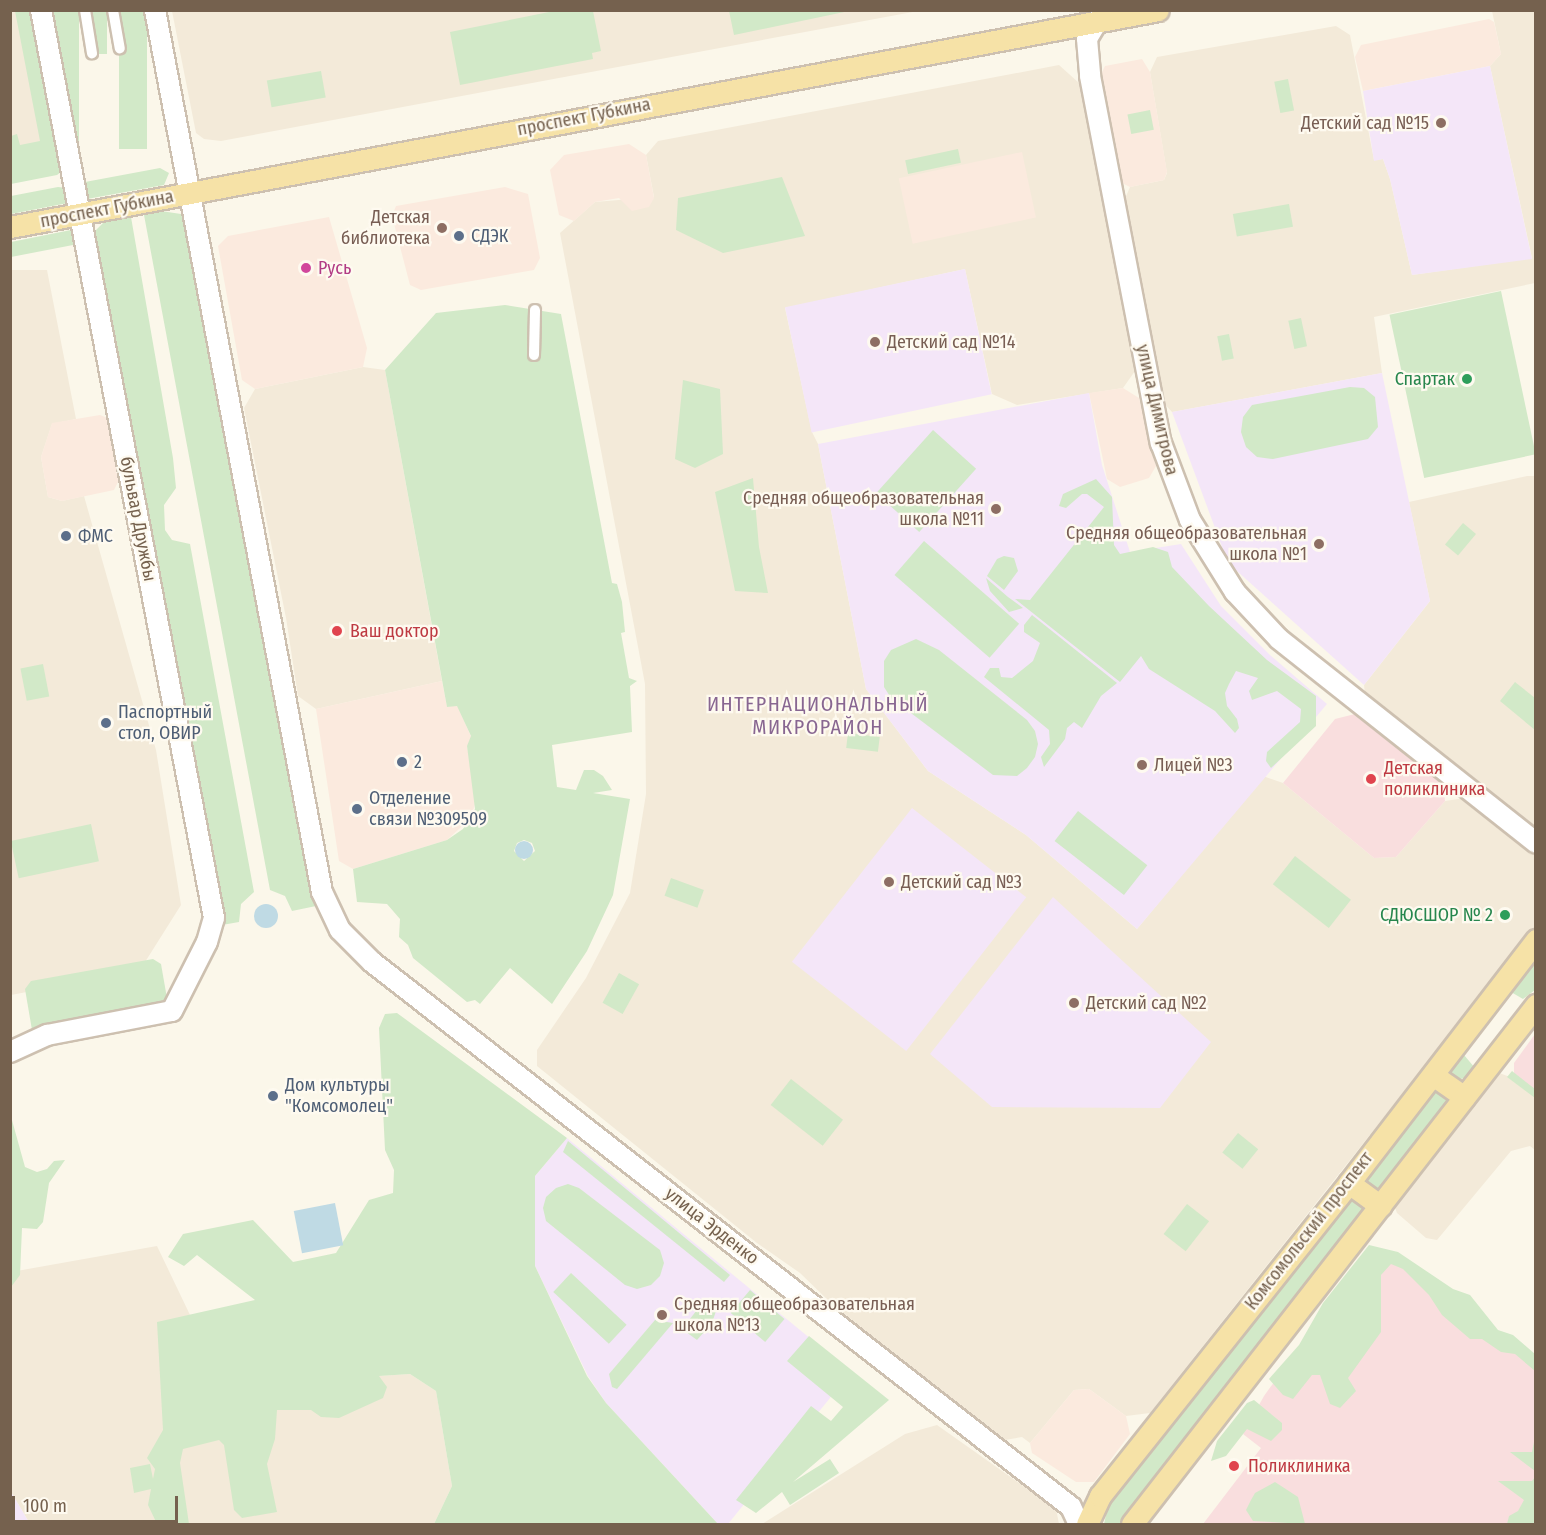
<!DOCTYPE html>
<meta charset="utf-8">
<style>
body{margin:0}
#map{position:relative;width:1546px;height:1535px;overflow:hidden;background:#fbf7ea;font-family:"Fira Sans Condensed",sans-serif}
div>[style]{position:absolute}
.residential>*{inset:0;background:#f3ead9}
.commercial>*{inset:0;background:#fbeade;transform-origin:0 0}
.education>*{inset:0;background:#f4e6f8;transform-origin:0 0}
.medical>*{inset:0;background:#f9dede}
.green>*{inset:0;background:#d2e9c8;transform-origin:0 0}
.water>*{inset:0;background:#bfdae4;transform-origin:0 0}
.round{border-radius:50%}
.roads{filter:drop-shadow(2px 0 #cdc0b0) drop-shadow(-2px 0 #cdc0b0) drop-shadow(0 2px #cdc0b0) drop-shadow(0 -2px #cdc0b0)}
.pedestrian>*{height:10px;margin:-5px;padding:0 5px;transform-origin:5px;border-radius:5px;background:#fff}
.secondary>*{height:20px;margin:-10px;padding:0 10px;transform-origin:10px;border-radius:10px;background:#fff}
.primary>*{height:21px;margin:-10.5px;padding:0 10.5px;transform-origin:10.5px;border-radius:10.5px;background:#f6e2a7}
.dots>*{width:16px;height:16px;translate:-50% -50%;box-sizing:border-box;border:3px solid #fefaf0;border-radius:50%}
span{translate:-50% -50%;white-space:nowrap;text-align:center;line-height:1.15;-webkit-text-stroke:4.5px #fefaf0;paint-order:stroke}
.street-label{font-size:18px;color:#75614e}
.education-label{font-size:18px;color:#785e54}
.right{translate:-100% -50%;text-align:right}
.left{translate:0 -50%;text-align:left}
.service-label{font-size:18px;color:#4e5e75}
.hotel-label{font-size:18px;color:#b23c85}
.leisure-label{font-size:18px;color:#27864d}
.health-label{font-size:18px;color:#be3a42}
.neighbourhood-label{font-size:20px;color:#886691;letter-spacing:1.5px}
.frame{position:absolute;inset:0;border:12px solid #75614e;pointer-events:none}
.scale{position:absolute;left:12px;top:1496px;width:166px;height:27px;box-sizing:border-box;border:3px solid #75614e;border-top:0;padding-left:8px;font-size:18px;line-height:21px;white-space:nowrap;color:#75614e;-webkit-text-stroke:4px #fefaf0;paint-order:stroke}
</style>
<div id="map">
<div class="residential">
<div style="clip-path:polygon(11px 11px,32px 11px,62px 155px,11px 181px)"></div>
<div style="clip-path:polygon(172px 11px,918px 11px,221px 141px,204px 139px,196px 133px)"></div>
<div style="clip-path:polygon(1492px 11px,1535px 11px,1535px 283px,1374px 317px,1382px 373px,1172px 412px,1161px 400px,1124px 201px,1130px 187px,1164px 180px,1167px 173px,1150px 72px,1157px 57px,1336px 26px,1350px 35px,1374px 160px,1383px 159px,1390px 179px,1412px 275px,1532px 258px,1490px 66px,1501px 54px)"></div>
<div style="clip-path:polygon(1059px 65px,1079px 83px,1109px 231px,1135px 371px,1123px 388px,1017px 405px,992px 394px,965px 269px,785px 308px,812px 432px,818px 444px,866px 689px,928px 771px,1026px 835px,1137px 929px,1263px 776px,1283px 783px,1374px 858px,1396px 857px,1445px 801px,1465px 798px,1535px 853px,1535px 926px,1150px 1413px,1126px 1416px,1089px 1389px,1074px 1390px,1030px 1443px,1022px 1437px,1005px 1440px,951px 1399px,832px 1304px,800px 1273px,757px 1243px,537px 1066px,537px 1050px,586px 978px,630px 893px,646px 794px,645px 684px,560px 233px,595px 202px,654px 197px,646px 155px,658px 141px)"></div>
<div style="clip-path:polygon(11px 270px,47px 270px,76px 419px,52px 424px,41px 457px,48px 497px,62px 501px,84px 496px,156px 750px,181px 905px,140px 970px,11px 995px)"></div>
<div style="clip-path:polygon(363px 367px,385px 370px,442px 681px,316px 709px,298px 696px,286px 618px,244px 408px,255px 389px)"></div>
<div style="clip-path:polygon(1527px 476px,1535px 476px,1535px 832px,1366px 704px,1364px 685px,1430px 601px,1409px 502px)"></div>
<div style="clip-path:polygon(1494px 1071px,1518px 1080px,1535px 1096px,1535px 1150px,1530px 1146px,1511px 1151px,1437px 1240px,1426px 1238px,1397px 1213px,1392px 1200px)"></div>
<div style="clip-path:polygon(157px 1246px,224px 1386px,410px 1374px,436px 1391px,452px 1486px,434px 1524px,30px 1524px,11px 1492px,11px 1272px)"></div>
<div style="clip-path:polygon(937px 1425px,1056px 1509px,1059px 1524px,762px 1524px,905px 1434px)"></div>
</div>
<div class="commercial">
<div style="clip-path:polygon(1489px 19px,1494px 22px,1501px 54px,1490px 66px,1363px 91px,1355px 57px,1361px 45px)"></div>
<div style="clip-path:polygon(1142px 59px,1150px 72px,1167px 172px,1164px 180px,1130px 187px,1120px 182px,1099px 78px,1105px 66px)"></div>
<div style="clip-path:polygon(629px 144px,646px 155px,654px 198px,649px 207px,632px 211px,619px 198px,595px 202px,574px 221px,559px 215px,550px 170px,564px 155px)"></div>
<div style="left:1022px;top:152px;width:67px;height:126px;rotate:78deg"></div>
<div style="clip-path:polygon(505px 187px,528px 194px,540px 258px,534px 270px,421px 290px,410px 285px,392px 216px,396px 206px)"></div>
<div style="clip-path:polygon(329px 217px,367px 348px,363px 367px,255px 389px,242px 380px,218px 246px,228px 236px)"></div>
<div style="clip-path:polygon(1123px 388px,1139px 398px,1156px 466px,1149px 478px,1120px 487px,1107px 479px,1089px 393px)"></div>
<div style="clip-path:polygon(100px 415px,110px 419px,121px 476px,114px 490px,62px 501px,48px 497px,41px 457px,52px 423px)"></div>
<div style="clip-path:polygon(442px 681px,447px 707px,457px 705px,473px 741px,467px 746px,476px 800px,471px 818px,447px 840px,353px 869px,339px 861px,316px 709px)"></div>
<div style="clip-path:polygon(1089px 1389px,1126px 1416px,1130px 1434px,1094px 1482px,1076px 1482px,1032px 1453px,1030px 1443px,1074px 1390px)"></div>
</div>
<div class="education">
<div style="clip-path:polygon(1490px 66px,1532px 259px,1412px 275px,1390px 179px,1383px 159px,1374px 161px,1363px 91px)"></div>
<div style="left:965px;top:269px;width:128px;height:184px;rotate:78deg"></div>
<div style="clip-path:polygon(1382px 373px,1430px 601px,1364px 685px,1228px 563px,1172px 412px)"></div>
<div style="clip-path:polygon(1089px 393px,1102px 465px,1130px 552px,1181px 544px,1221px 606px,1270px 655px,1327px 704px,1137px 929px,1026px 835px,928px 771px,866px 689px,818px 444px)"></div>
<div style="left:912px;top:808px;width:145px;height:195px;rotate:38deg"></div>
<div style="clip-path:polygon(1053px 897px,1211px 1042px,1160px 1108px,992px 1107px,930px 1054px)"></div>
<div style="clip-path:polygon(567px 1138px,851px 1372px,728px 1524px,718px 1524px,606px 1403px,588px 1376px,535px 1266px,535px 1176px)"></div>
<div style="clip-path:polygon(11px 1492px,30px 1524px,11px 1524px)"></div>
</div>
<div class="medical">
<div style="clip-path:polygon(1355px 714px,1443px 781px,1445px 801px,1396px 857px,1374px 858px,1283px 783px,1335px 719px)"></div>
<div style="clip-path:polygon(1535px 1034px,1535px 1093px,1514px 1077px,1514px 1063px)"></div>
<div style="clip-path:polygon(1387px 1251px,1535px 1365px,1535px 1524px,1203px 1524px,1261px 1448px,1243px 1434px,1264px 1396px,1315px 1325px)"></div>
</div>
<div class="green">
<div style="clip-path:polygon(559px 10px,593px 11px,601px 51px,592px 53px,593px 59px,460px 85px,450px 32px)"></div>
<div style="clip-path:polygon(15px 11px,35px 11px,65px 169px,57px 175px,11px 184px,11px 136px,17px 134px,20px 145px,40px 141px)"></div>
<div style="left:48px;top:11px;width:31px;height:152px"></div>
<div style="left:91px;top:11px;width:16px;height:43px"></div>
<div style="left:119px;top:11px;width:28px;height:138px"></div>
<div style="clip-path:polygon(849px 11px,734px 35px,729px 11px,849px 10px)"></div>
<div style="left:321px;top:71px;width:27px;height:55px;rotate:80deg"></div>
<div style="left:1288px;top:79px;width:32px;height:14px;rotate:79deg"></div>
<div style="left:1150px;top:110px;width:20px;height:23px;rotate:79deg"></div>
<div style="left:958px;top:149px;width:14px;height:54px;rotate:78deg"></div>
<div style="clip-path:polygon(160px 168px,169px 173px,164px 185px,87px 199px,83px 194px,85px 182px)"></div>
<div style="clip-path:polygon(782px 177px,805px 236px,723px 253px,676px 230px,678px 198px)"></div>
<div style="clip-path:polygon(58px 187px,67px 188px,68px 203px,11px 214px,11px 196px)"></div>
<div style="left:1289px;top:204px;width:23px;height:57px;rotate:80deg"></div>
<div style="clip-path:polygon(161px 211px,181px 214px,189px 235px,316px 906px,292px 911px,285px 896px,270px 890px,144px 215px)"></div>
<div style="clip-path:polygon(131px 217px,173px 458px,176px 488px,164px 505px,165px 530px,172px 540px,190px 544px,254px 892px,241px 904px,239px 922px,222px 925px,93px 233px,104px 222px)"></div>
<div style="clip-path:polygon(71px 230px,76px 239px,73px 245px,11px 257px,11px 242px)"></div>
<div style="left:1501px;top:291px;width:167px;height:114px;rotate:78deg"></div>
<div style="clip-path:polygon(evenodd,505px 305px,561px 314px,612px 583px,617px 584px,622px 602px,625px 632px,621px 633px,629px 678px,637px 681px,630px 686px,632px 732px,552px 745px,557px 787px,576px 790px,584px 770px,594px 770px,603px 776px,612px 790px,593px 793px,630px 799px,613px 895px,587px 951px,552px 1004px,510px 968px,480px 1004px,475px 1000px,467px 1002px,413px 958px,408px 945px,399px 937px,400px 919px,387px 904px,357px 902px,353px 869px,447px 840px,463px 829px,475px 809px,467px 746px,471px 736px,457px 706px,447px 707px,385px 370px,436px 313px,505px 305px,524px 840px,532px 843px,535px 851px,524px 861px,514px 851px,517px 843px,524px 840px)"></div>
<div style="left:1301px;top:318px;width:29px;height:13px;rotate:78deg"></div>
<div style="left:1229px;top:334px;width:25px;height:12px;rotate:79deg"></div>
<div style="clip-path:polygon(683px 380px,720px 389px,723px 454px,695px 468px,675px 459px)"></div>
<div style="clip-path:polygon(1350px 387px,1364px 388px,1375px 397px,1378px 427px,1368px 439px,1273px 459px,1257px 457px,1246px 447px,1241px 432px,1243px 417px,1252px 405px)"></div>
<div style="left:933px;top:430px;width:58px;height:85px;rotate:42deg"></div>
<div style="clip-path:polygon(753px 478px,759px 547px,768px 593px,735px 591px,715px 492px)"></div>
<div style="clip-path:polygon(1096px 479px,1112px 497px,1114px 545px,1120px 554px,1153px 547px,1168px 552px,1172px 567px,1209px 606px,1267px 660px,1316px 696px,1316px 726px,1271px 768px,1266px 761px,1267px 752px,1300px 722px,1301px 709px,1277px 691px,1252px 700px,1249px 691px,1258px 678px,1236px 671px,1229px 684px,1225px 693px,1227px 706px,1237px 719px,1239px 728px,1235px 733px,1215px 711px,1149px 669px,1141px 656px,1120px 682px,1015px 599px,1030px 600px,1104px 507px,1087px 494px,1082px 494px,1066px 508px,1059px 506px,1063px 494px)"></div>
<div style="left:1463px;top:523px;width:17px;height:28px;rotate:40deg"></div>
<div style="left:924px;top:541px;width:126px;height:45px;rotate:41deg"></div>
<div style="clip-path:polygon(1004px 556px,1014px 558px,1018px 571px,1004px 590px,987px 576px,997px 559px)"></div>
<div style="clip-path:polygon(986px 578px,1008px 597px,1023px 608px,1009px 612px,990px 591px)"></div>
<div style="clip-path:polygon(1032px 615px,1117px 683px,1101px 696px,1082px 728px,1074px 722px,1067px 728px,1065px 739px,1044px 767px,1041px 757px,1050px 744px,1049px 730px,984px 677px,990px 668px,999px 668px,1001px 677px,1012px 678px,1033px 661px,1040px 643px,1024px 632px,1024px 625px)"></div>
<div style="clip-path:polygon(916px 639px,939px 650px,1027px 720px,1035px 731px,1038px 744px,1035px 757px,1027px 768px,1017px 776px,993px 775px,891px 698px,884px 687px,884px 661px,891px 650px)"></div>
<div style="left:43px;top:664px;width:33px;height:23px;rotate:79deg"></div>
<div style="clip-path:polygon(1515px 682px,1535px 698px,1535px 730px,1500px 701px)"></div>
<div style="left:848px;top:733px;width:32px;height:15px;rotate:7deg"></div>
<div style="left:1078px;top:811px;width:88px;height:38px;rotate:38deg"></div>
<div style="left:91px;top:824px;width:38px;height:82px;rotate:78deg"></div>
<div style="left:1295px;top:856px;width:71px;height:36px;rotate:38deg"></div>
<div style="left:671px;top:878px;width:35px;height:19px;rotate:20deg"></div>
<div style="clip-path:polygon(1535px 952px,1535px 990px,1523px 999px,1511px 992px,1464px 1055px,1475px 1068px,1469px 1077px,1456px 1080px,1443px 1074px)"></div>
<div style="clip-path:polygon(153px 959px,161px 964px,168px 1004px,32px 1030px,25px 989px,31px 981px)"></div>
<div style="left:619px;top:973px;width:23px;height:34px;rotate:29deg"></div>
<div style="clip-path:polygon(397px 1013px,567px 1138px,535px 1176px,535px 1266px,587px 1376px,606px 1403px,718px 1524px,434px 1524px,452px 1486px,436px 1391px,410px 1374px,379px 1376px,387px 1387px,383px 1398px,339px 1418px,321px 1417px,311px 1410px,277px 1410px,275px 1439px,267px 1464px,277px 1512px,242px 1518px,234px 1510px,224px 1445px,219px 1440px,183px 1449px,180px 1463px,189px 1524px,157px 1524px,148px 1505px,151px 1489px,134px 1493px,130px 1468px,150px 1464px,153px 1479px,155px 1469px,147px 1458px,163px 1430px,157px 1322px,255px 1300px,197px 1255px,184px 1266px,168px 1257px,183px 1234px,253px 1220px,293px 1262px,336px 1253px,369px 1200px,393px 1193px,394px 1170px,385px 1150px,379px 1028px,385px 1014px)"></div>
<div style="clip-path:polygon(1512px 1071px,1535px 1089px,1535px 1098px,1507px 1077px)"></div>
<div style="left:791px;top:1079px;width:66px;height:33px;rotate:38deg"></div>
<div style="clip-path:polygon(1432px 1086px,1452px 1097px,1379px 1193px,1362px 1185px,1361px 1176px)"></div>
<div style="clip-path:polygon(10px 1113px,25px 1167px,37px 1172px,47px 1169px,54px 1161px,65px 1160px,49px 1183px,43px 1222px,37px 1229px,22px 1228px,20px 1275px,11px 1287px)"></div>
<div style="left:1238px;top:1133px;width:26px;height:25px;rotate:39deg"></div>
<div style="clip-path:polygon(568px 1141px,730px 1275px,724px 1282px,563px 1152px)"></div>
<div style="clip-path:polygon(568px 1184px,579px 1188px,660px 1250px,664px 1263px,660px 1276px,651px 1285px,637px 1289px,625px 1285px,546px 1221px,543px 1208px,546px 1197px,556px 1188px)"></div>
<div style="clip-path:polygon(1354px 1197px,1368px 1205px,1119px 1524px,1104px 1524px,1111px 1492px,1342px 1200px)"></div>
<div style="left:1187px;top:1204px;width:28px;height:38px;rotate:38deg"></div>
<div style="clip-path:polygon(1369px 1245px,1398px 1252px,1453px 1289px,1470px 1295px,1498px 1330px,1513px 1335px,1535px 1354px,1535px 1371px,1515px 1354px,1501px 1352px,1482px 1339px,1470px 1339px,1442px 1315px,1429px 1295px,1403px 1269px,1391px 1264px,1381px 1275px,1381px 1332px,1348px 1378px,1356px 1391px,1340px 1408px,1330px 1404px,1320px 1375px,1312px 1375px,1293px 1399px,1283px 1395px,1269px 1379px,1299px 1345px,1323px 1303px)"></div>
<div style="left:571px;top:1273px;width:76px;height:26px;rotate:43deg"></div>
<div style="left:750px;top:1290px;width:45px;height:30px;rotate:40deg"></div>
<div style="clip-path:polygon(704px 1301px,716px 1311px,712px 1323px,697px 1340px,682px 1329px)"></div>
<div style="clip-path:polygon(655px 1320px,673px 1323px,617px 1389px,612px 1387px,609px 1374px)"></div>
<div style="clip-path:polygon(809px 1336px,889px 1400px,793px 1482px,830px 1459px,839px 1473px,790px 1505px,782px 1492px,756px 1513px,736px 1500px,811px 1406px,831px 1421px,843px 1407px,787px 1361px)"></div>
<div style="clip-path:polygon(1254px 1400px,1282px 1423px,1282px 1430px,1271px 1441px,1247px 1429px,1226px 1456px,1211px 1461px,1217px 1441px,1247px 1403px)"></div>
<div style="clip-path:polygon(1535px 1437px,1535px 1471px,1510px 1452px,1532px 1452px)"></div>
<div style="clip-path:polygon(1535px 1477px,1535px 1524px,1507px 1524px,1509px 1516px,1518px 1511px,1524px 1500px,1498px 1481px,1532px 1481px)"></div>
<div style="clip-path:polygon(1275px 1482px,1298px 1497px,1305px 1524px,1253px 1521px,1246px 1510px,1251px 1500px,1255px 1493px)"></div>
</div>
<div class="water">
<div class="round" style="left:515px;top:841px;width:18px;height:18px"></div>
<div class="round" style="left:254px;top:904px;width:24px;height:24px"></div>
<div style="left:335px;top:1203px;width:43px;height:42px;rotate:79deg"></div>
</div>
<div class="roads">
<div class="pedestrian">
<div style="left:85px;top:10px;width:44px;rotate:80.8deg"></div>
<div style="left:113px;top:10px;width:39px;rotate:80deg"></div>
<div style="left:534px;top:355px;width:45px;rotate:-88.7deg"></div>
</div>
<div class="secondary">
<div style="left:155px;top:10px;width:898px;rotate:79.28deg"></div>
<div style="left:322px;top:892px;width:42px;rotate:64.7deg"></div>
<div style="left:340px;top:930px;width:45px;rotate:45deg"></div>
<div style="left:372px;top:962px;width:886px;rotate:37.94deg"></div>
<div style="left:1071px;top:1507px;width:19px;rotate:65deg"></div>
<div style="left:1103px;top:12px;width:31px;rotate:121deg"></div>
<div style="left:1087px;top:39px;width:37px;rotate:85deg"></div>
<div style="left:1090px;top:76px;width:374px;rotate:79.1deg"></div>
<div style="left:1161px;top:443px;width:82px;rotate:69.4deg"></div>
<div style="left:1190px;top:520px;width:85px;rotate:58deg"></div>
<div style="left:1235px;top:592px;width:64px;rotate:46.9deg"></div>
<div style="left:1279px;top:639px;width:328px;rotate:38.4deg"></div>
<div style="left:10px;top:1052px;width:41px;rotate:-24.7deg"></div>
<div style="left:47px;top:1035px;width:127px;rotate:-10.9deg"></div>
<div style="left:172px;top:1011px;width:77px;rotate:-63.1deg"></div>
<div style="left:207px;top:942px;width:25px;rotate:-74deg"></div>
<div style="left:214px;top:918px;width:924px;rotate:-100.79deg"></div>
</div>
<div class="primary">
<div style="left:10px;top:227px;width:1168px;rotate:-10.7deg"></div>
<div style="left:1433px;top:1075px;width:38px;rotate:35deg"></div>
<div style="left:1349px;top:1183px;width:39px;rotate:36deg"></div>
<div style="left:1087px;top:1524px;width:31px;rotate:-65deg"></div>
<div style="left:1100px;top:1496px;width:400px;rotate:-51.5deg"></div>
<div style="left:1349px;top:1183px;width:307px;rotate:-52.4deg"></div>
<div style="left:1132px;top:1524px;width:658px;rotate:-52.1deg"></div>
</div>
</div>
<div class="dots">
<div style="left:1441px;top:123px;background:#8d6e63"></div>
<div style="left:442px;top:228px;background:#8d6e63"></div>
<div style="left:459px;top:236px;background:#5c6f8a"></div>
<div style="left:306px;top:268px;background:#d1479c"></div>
<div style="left:875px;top:342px;background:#8d6e63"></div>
<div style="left:1467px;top:379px;background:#2e9e5b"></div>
<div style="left:996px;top:509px;background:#8d6e63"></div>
<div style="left:66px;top:536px;background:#5c6f8a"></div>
<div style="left:1319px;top:544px;background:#8d6e63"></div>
<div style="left:337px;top:631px;background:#e0444e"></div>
<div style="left:106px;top:723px;background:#5c6f8a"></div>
<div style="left:402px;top:762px;background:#5c6f8a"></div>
<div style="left:1142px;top:765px;background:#8d6e63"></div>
<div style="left:1371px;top:779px;background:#e0444e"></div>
<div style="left:357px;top:809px;background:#5c6f8a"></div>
<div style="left:889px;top:882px;background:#8d6e63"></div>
<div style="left:1505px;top:915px;background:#2e9e5b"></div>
<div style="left:1074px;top:1003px;background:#8d6e63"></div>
<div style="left:273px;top:1096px;background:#5c6f8a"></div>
<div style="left:662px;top:1315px;background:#8d6e63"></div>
<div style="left:1234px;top:1466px;background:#e0444e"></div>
</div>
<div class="street-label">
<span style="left:584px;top:117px;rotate:-11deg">проспект Губкина</span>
<span style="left:107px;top:209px;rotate:-11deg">проспект Губкина</span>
<span style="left:1157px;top:410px;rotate:77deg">улица Димитрова</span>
<span style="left:138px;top:519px;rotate:79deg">бульвар Дружбы</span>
<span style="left:712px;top:1226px;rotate:38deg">улица Эрденко</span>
<span style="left:1309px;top:1231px;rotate:-52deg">Комсомольский проспект</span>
</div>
<div class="education-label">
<span class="right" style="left:1429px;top:123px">Детский сад №15</span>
<span class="right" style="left:430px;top:228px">Детская<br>библиотека</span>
<span class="left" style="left:887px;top:342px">Детский сад №14</span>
<span class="right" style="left:984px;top:509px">Cредняя общеобразовательная<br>школа №11</span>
<span class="right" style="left:1307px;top:544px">Средняя общеобразовательная<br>школа №1</span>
<span class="left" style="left:1154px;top:765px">Лицей №3</span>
<span class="left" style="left:901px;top:882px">Детский сад №3</span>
<span class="left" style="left:1086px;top:1003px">Детский сад №2</span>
<span class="left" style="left:674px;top:1315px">Средняя общеобразовательная<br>школа №13</span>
</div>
<div class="service-label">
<span class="left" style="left:471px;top:236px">СДЭК</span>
<span class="left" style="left:78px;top:536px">ФМС</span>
<span class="left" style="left:118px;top:723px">Паспортный<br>стол, ОВИР</span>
<span class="left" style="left:414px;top:762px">2</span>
<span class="left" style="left:369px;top:809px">Отделение<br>связи №309509</span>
<span class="left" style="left:285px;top:1096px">Дом культуры<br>"Комсомолец"</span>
</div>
<div class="hotel-label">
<span class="left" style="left:318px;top:268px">Русь</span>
</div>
<div class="leisure-label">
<span class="right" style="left:1455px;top:379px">Спартак</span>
<span class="right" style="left:1493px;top:915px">СДЮСШОР № 2</span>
</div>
<div class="health-label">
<span class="left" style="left:350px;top:631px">Ваш доктор</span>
<span class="left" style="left:1384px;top:779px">Детская<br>поликлиника</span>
<span class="left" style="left:1248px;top:1466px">Поликлиника</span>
</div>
<div class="neighbourhood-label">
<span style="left:818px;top:716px">ИНТЕРНАЦИОНАЛЬНЫЙ<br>МИКРОРАЙОН</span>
</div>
<div class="frame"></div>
<div class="scale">100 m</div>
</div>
